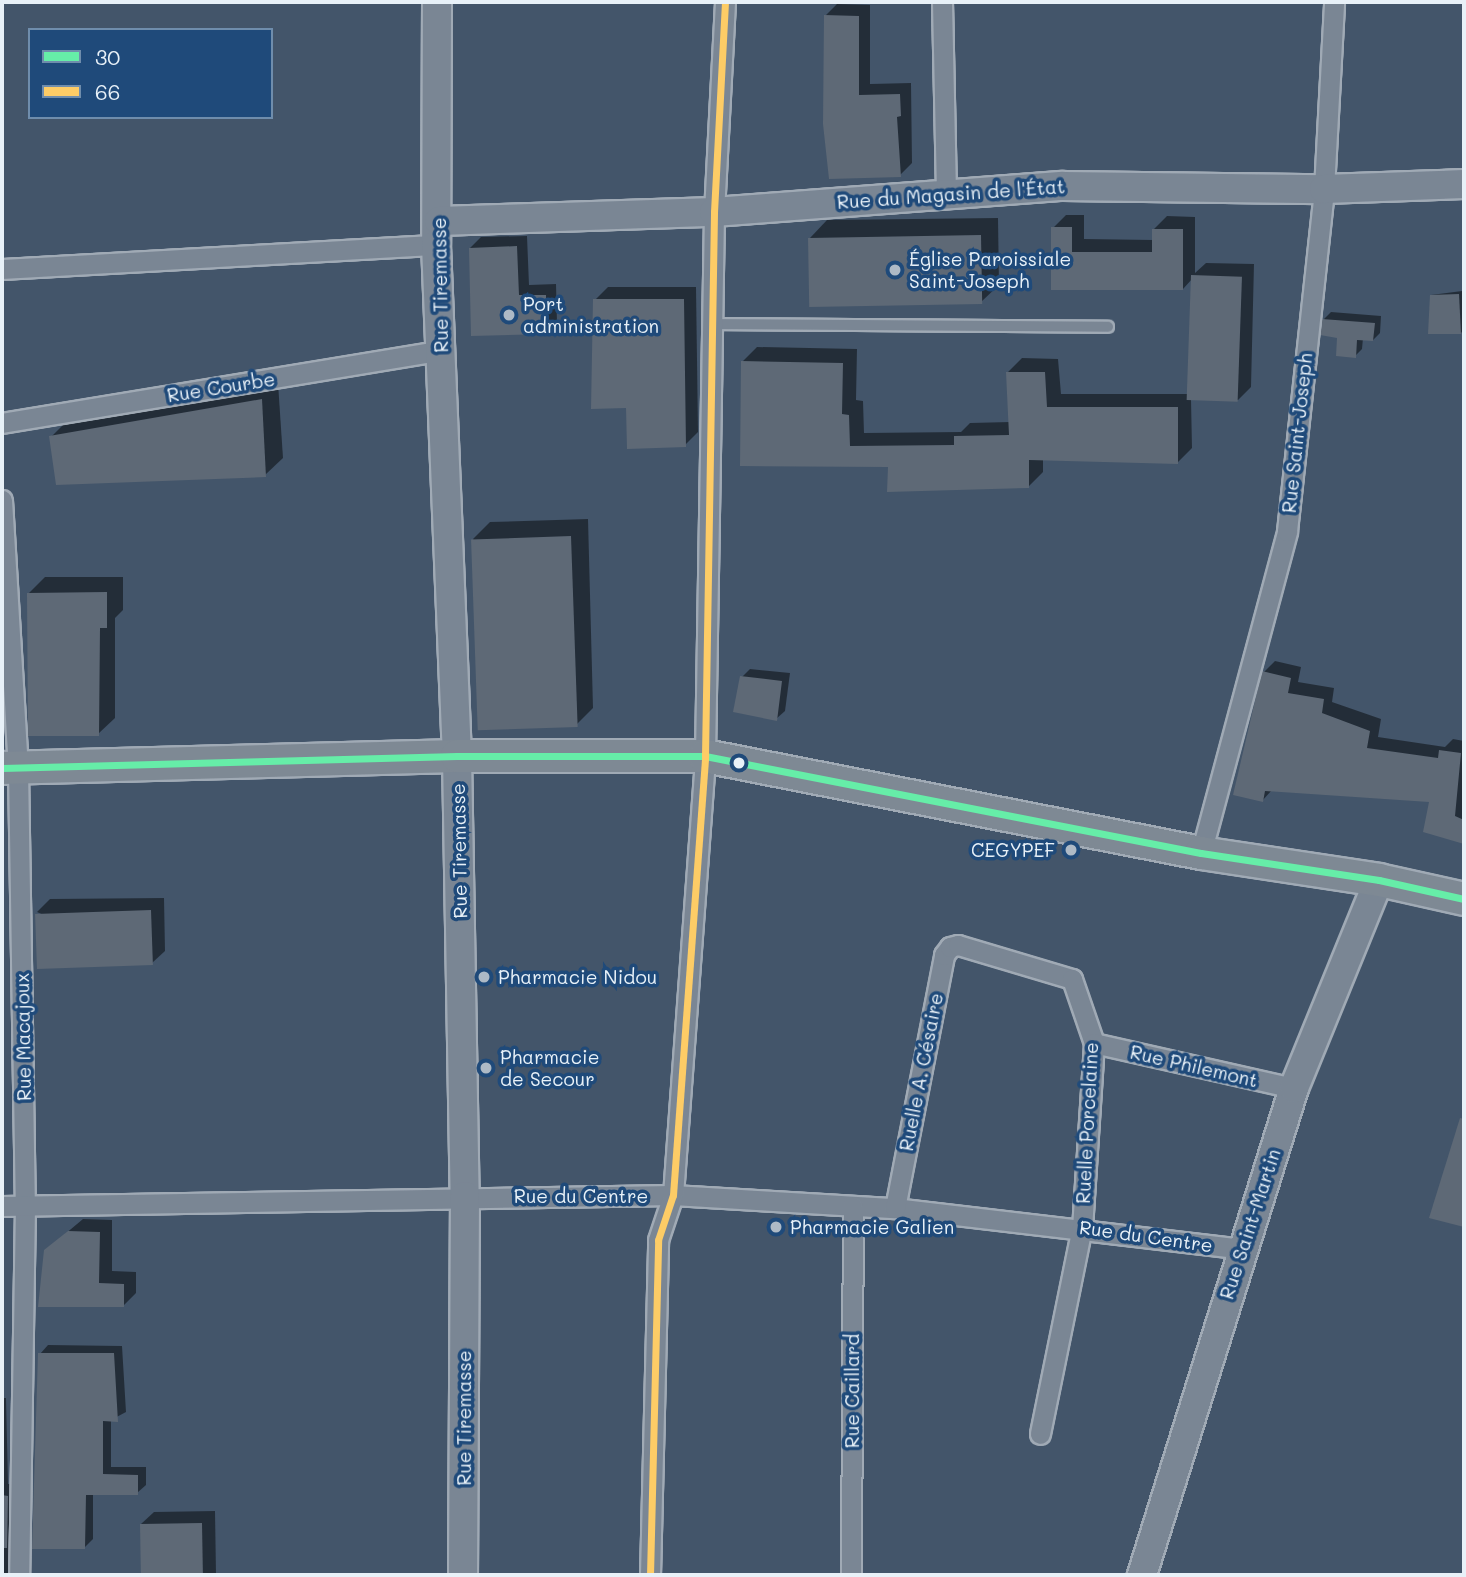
<!DOCTYPE html>
<meta charset="utf-8">
<style>
body{margin:0}
#map{position:relative;width:1466px;height:1577px;overflow:hidden;background:#43556a;font-family:Mali,sans-serif}
div>[style]{position:absolute}
.shadow>*{inset:0;background:#0007}
.building>*{inset:0;background:#5e6976;transform-origin:0 0}
.roads{filter:drop-shadow(2px 0 #a0aab5) drop-shadow(-2px 0 #a0aab5) drop-shadow(0 2px #a0aab5) drop-shadow(0 -2px #a0aab5)}
.lane>*{height:10px;margin:-5px;padding:0 5px;transform-origin:5px;border-radius:5px;background:#7a8694}
.street>*{height:19px;margin:-9.5px;padding:0 9.5px;transform-origin:9.5px;border-radius:9.5px;background:#7a8694}
.secondary>*{height:28px;margin:-14px;padding:0 14px;transform-origin:14px;border-radius:14px;background:#7a8694}
.primary>*{height:32px;margin:-16px;padding:0 16px;transform-origin:16px;border-radius:16px;background:#7e8994}
.bus-1>*{height:7px;margin:-3.5px;padding:0 3.5px;transform-origin:3.5px;border-radius:3.5px;background:#66eda8}
.bus-2>*{height:7px;margin:-3.5px;padding:0 3.5px;transform-origin:3.5px;border-radius:3.5px;background:#fdcc66}
.dots>*{width:19px;height:19px;translate:-50% -50%;box-sizing:border-box;border:4px solid #1f4a7a;border-radius:50%}
span{translate:-50% -50%;white-space:nowrap;text-align:center;line-height:1.15;-webkit-text-stroke:7px #1f4a7a;paint-order:stroke}
.street-label{font-size:19px;color:#e8f1f8}
.poi-label{font-size:19px;color:#e8f1f8}
.left{translate:0 -50%;text-align:left}
.right{translate:-100% -50%;text-align:right}
.frame{position:absolute;inset:0;border:4px solid #e8f1f8;pointer-events:none}
.legend{position:absolute;left:28px;top:28px;width:245px;height:91px;box-sizing:border-box;background:#1f4a7a;border:2px solid #6f8dac;margin:0;padding:9px 12px;list-style:none;font-size:21px;color:#e8f1f8}
.legend li{display:flex;align-items:center;gap:14px;height:35px}
.legend b{width:35px;border:2px solid #6f8dac}
</style>
<div id="map">
<div class="shadow">
<div style="clip-path:polygon(837px 4px,870px 5px,870px 84px,911px 83px,912px 163px,900px 175px,831px 177px,825px 16px)"></div>
<div style="clip-path:polygon(1066px 215px,1084px 215px,1084px 239px,1154px 240px,1154px 229px,1167px 216px,1195px 217px,1195px 273px,1206px 263px,1254px 264px,1251px 387px,1238px 400px,1191px 399px,1192px 448px,1178px 462px,1043px 458px,1043px 472px,1029px 486px,890px 466px,741px 464px,743px 361px,757px 347px,857px 349px,856px 400px,863px 401px,864px 433px,961px 432px,970px 423px,1010px 422px,1008px 372px,1022px 358px,1058px 359px,1061px 394px,1190px 394px,1193px 278px,1183px 289px,1053px 288px,1053px 228px)"></div>
<div style="clip-path:polygon(998px 218px,999px 285px,981px 302px,810px 238px,827px 220px)"></div>
<div style="clip-path:polygon(527px 236px,529px 285px,556px 284px,557px 322px,546px 333px,470px 248px,481px 237px)"></div>
<div style="clip-path:polygon(608px 287px,696px 287px,698px 432px,685px 445px,627px 406px,595px 300px)"></div>
<div style="clip-path:polygon(1462px 291px,1464px 329px,1461px 333px,1431px 295px)"></div>
<div style="clip-path:polygon(1331px 312px,1381px 316px,1380px 333px,1373px 340px,1363px 338px,1362px 349px,1355px 356px,1324px 319px)"></div>
<div style="clip-path:polygon(278px 383px,283px 458px,265px 475px,51px 437px,68px 420px)"></div>
<div style="clip-path:polygon(588px 519px,593px 708px,576px 725px,473px 539px,490px 522px)"></div>
<div style="clip-path:polygon(45px 577px,123px 577px,123px 610px,115px 618px,115px 718px,98px 734px,29px 593px)"></div>
<div style="clip-path:polygon(1275px 661px,1301px 667px,1298px 682px,1334px 688px,1332px 702px,1381px 719px,1378px 737px,1445px 747px,1453px 739px,1464px 741px,1464px 843px,1425px 831px,1431px 801px,1273px 789px,1262px 801px,1264px 672px)"></div>
<div style="clip-path:polygon(750px 669px,790px 673px,785px 711px,776px 719px,742px 677px)"></div>
<div style="clip-path:polygon(164px 898px,165px 951px,152px 963px,37px 912px,50px 899px)"></div>
<div style="clip-path:polygon(1464px 1117px,1464px 1225px,1432px 1216px)"></div>
<div style="clip-path:polygon(83px 1219px,112px 1220px,112px 1271px,136px 1272px,136px 1293px,123px 1306px,46px 1250px)"></div>
<div style="clip-path:polygon(48px 1345px,122px 1346px,126px 1412px,111px 1420px,111px 1467px,146px 1467px,146px 1485px,137px 1493px,93px 1493px,93px 1539px,85px 1547px,40px 1354px)"></div>
<div style="clip-path:polygon(2px 1398px,6px 1398px,8px 1484px,19px 1484px,16px 1575px,2px 1575px)"></div>
<div style="clip-path:polygon(215px 1511px,216px 1575px,142px 1575px,141px 1524px,154px 1512px)"></div>
</div>
<div class="building">
<div style="clip-path:polygon(824px 15px,859px 16px,859px 95px,900px 94px,901px 116px,897px 117px,901px 177px,829px 179px,823px 124px)"></div>
<div style="clip-path:polygon(1051px 227px,1072px 227px,1072px 252px,1152px 252px,1152px 229px,1183px 229px,1183px 290px,1051px 290px)"></div>
<div style="left:981px;top:235px;width:69px;height:173px;rotate:89deg"></div>
<div style="clip-path:polygon(517px 246px,519px 295px,546px 295px,547px 334px,471px 336px,469px 248px)"></div>
<div style="left:1191px;top:275px;width:51px;height:125px;rotate:2deg"></div>
<div style="clip-path:polygon(1459px 294px,1461px 334px,1428px 334px,1430px 295px)"></div>
<div style="clip-path:polygon(593px 299px,684px 299px,686px 447px,627px 449px,626px 408px,591px 409px)"></div>
<div style="clip-path:polygon(1322px 319px,1375px 323px,1373px 341px,1357px 340px,1356px 358px,1336px 356px,1337px 338px,1320px 335px)"></div>
<div style="clip-path:polygon(741px 361px,843px 363px,842px 414px,849px 415px,850px 446px,954px 445px,954px 436px,1009px 435px,1006px 372px,1045px 372px,1047px 407px,1178px 407px,1178px 464px,1029px 460px,1029px 488px,887px 492px,888px 467px,740px 466px)"></div>
<div style="clip-path:polygon(262px 399px,266px 477px,56px 485px,49px 436px)"></div>
<div style="left:571px;top:536px;width:191px;height:100px;rotate:88deg"></div>
<div style="clip-path:polygon(107px 592px,107px 628px,100px 628px,99px 736px,28px 736px,27px 593px)"></div>
<div style="clip-path:polygon(1262px 671px,1291px 678px,1288px 693px,1324px 699px,1322px 713px,1370px 731px,1367px 748px,1438px 758px,1439px 750px,1461px 753px,1455px 816px,1464px 820px,1464px 844px,1423px 832px,1429px 802px,1265px 791px,1263px 802px,1233px 795px)"></div>
<div style="clip-path:polygon(740px 676px,782px 681px,777px 721px,733px 712px)"></div>
<div style="left:151px;top:910px;width:55px;height:116px;rotate:88deg"></div>
<div style="clip-path:polygon(1460px 1118px,1464px 1119px,1464px 1227px,1429px 1218px)"></div>
<div style="clip-path:polygon(68px 1231px,100px 1232px,99px 1283px,124px 1284px,124px 1307px,38px 1307px,44px 1250px)"></div>
<div style="clip-path:polygon(38px 1353px,114px 1353px,118px 1422px,103px 1421px,103px 1474px,138px 1475px,138px 1495px,86px 1495px,85px 1549px,32px 1549px)"></div>
<div style="clip-path:polygon(2px 1495px,8px 1496px,7px 1548px,2px 1548px)"></div>
<div style="left:202px;top:1523px;width:52px;height:62px;rotate:89deg"></div>
</div>
<div class="roads">
<div class="lane">
<div style="left:712px;top:324px;width:396px;rotate:0.4deg"></div>
</div>
<div class="street">
<div style="left:942px;top:2px;width:192px;rotate:88.8deg"></div>
<div style="left:2px;top:269px;width:435px;rotate:-3.2deg"></div>
<div style="left:2px;top:423px;width:445px;rotate:-9.4deg"></div>
<div style="left:2px;top:500px;width:268px;rotate:86.6deg"></div>
<div style="left:18px;top:768px;width:437px;rotate:89.1deg"></div>
<div style="left:25px;top:1205px;width:370px;rotate:90.9deg"></div>
<div style="left:1201px;top:853px;width:333px;rotate:-75deg"></div>
<div style="left:1287px;top:531px;width:344px;rotate:-83.8deg"></div>
<div style="left:1324px;top:189px;width:187px;rotate:-86.9deg"></div>
<div style="left:1094px;top:1043px;width:205px;rotate:12.7deg"></div>
<div style="left:2px;top:1206px;width:671px;rotate:-0.94deg"></div>
<div style="left:673px;top:1195px;width:222px;rotate:3.4deg"></div>
<div style="left:895px;top:1208px;width:349px;rotate:6.7deg"></div>
<div style="left:895px;top:1208px;width:258px;rotate:-79deg"></div>
<div style="left:944px;top:955px;width:10px;rotate:-53deg"></div>
<div style="left:950px;top:947px;width:8px;rotate:-14deg"></div>
<div style="left:958px;top:945px;width:119px;rotate:16.6deg"></div>
<div style="left:1072px;top:979px;width:68px;rotate:71deg"></div>
<div style="left:1094px;top:1043px;width:184px;rotate:93.7deg"></div>
<div style="left:1082px;top:1227px;width:211px;rotate:101.5deg"></div>
<div style="left:650px;top:1575px;width:335px;rotate:-88.6deg"></div>
<div style="left:658px;top:1240px;width:47px;rotate:-71.6deg"></div>
<div style="left:673px;top:1195px;width:440px;rotate:-85.8deg"></div>
<div style="left:705px;top:756px;width:544px;rotate:-89.05deg"></div>
<div style="left:714px;top:212px;width:210px;rotate:-87deg"></div>
<div style="left:851px;top:1575px;width:369px;rotate:-89.7deg"></div>
</div>
<div class="secondary">
<div style="left:437px;top:2px;width:243px;rotate:90.2deg"></div>
<div style="left:436px;top:245px;width:511px;rotate:87.65deg"></div>
<div style="left:457px;top:756px;width:440px;rotate:89deg"></div>
<div style="left:465px;top:1196px;width:379px;rotate:90.3deg"></div>
<div style="left:439px;top:221px;width:275px;rotate:-1.9deg"></div>
<div style="left:714px;top:212px;width:350px;rotate:-4.3deg"></div>
<div style="left:1063px;top:186px;width:261px;rotate:0.7deg"></div>
<div style="left:1324px;top:189px;width:140px;rotate:-2deg"></div>
<div style="left:1142px;top:1575px;width:510px;rotate:-72.67deg"></div>
<div style="left:1294px;top:1088px;width:225px;rotate:-67.8deg"></div>
</div>
<div class="primary">
<div style="left:2px;top:768px;width:455px;rotate:-1.5deg"></div>
<div style="left:457px;top:756px;width:248px"></div>
<div style="left:705px;top:756px;width:505px;rotate:11.07deg"></div>
<div style="left:1201px;top:853px;width:180px;rotate:8.6deg"></div>
<div style="left:1379px;top:880px;width:87px;rotate:12.6deg"></div>
</div>
</div>
<div class="bus-1">
<div style="left:2px;top:768px;width:455px;rotate:-1.5deg"></div>
<div style="left:457px;top:756px;width:248px"></div>
<div style="left:705px;top:756px;width:505px;rotate:11.07deg"></div>
<div style="left:1201px;top:853px;width:180px;rotate:8.6deg"></div>
<div style="left:1379px;top:880px;width:87px;rotate:12.6deg"></div>
</div>
<div class="bus-2">
<div style="left:650px;top:1575px;width:335px;rotate:-88.6deg"></div>
<div style="left:658px;top:1240px;width:47px;rotate:-71.6deg"></div>
<div style="left:673px;top:1195px;width:440px;rotate:-85.8deg"></div>
<div style="left:705px;top:756px;width:544px;rotate:-89.05deg"></div>
<div style="left:714px;top:212px;width:210px;rotate:-87deg"></div>
</div>
<div class="dots">
<div style="left:895px;top:270px;background:#aebac6"></div>
<div style="left:509px;top:315px;background:#aebac6"></div>
<div style="left:739px;top:763px;background:#e8f1f8"></div>
<div style="left:1071px;top:850px;background:#aebac6"></div>
<div style="left:484px;top:977px;background:#aebac6"></div>
<div style="left:486px;top:1068px;background:#aebac6"></div>
<div style="left:776px;top:1227px;background:#aebac6"></div>
</div>
<div class="street-label">
<span style="left:951px;top:194px;rotate:-4deg">Rue du Magasin de l'État</span>
<span style="left:440px;top:285px;rotate:-91deg">Rue Tiremasse</span>
<span style="left:221px;top:387px;rotate:-9deg">Rue Courbe</span>
<span style="left:1297px;top:433px;rotate:-84deg">Rue Saint-Joseph</span>
<span style="left:459px;top:851px;rotate:-91deg">Rue Tiremasse</span>
<span style="left:23px;top:1037px;rotate:-91deg">Rue Macajoux</span>
<span style="left:1194px;top:1066px;rotate:13deg">Rue Philemont</span>
<span style="left:921px;top:1072px;rotate:-79deg">Ruelle A. Césaire</span>
<span style="left:1087px;top:1123px;rotate:-87deg">Ruelle Porcelaine</span>
<span style="left:581px;top:1196px">Rue du Centre</span>
<span style="left:1250px;top:1224px;rotate:-72deg">Rue Saint-Martin</span>
<span style="left:1146px;top:1236px;rotate:8deg">Rue du Centre</span>
<span style="left:852px;top:1391px;rotate:-90deg">Rue Caillard</span>
<span style="left:464px;top:1418px;rotate:-90deg">Rue Tiremasse</span>
</div>
<div class="poi-label">
<span class="left" style="left:909px;top:270px">Église Paroissiale<br>Saint-Joseph</span>
<span class="left" style="left:523px;top:315px">Port<br>administration</span>
<span class="right" style="left:1055px;top:850px">CEGYPEF</span>
<span class="left" style="left:498px;top:977px">Pharmacie Nidou</span>
<span class="left" style="left:500px;top:1068px">Pharmacie<br>de Secour</span>
<span class="left" style="left:790px;top:1227px">Pharmacie Galien</span>
</div>
<div class="frame"></div>
<ul class="legend">
<li><b style="height:9px;background:#66eda8"></b>30</li>
<li><b style="height:9px;background:#fdcc66"></b>66</li>
</ul>
</div>
